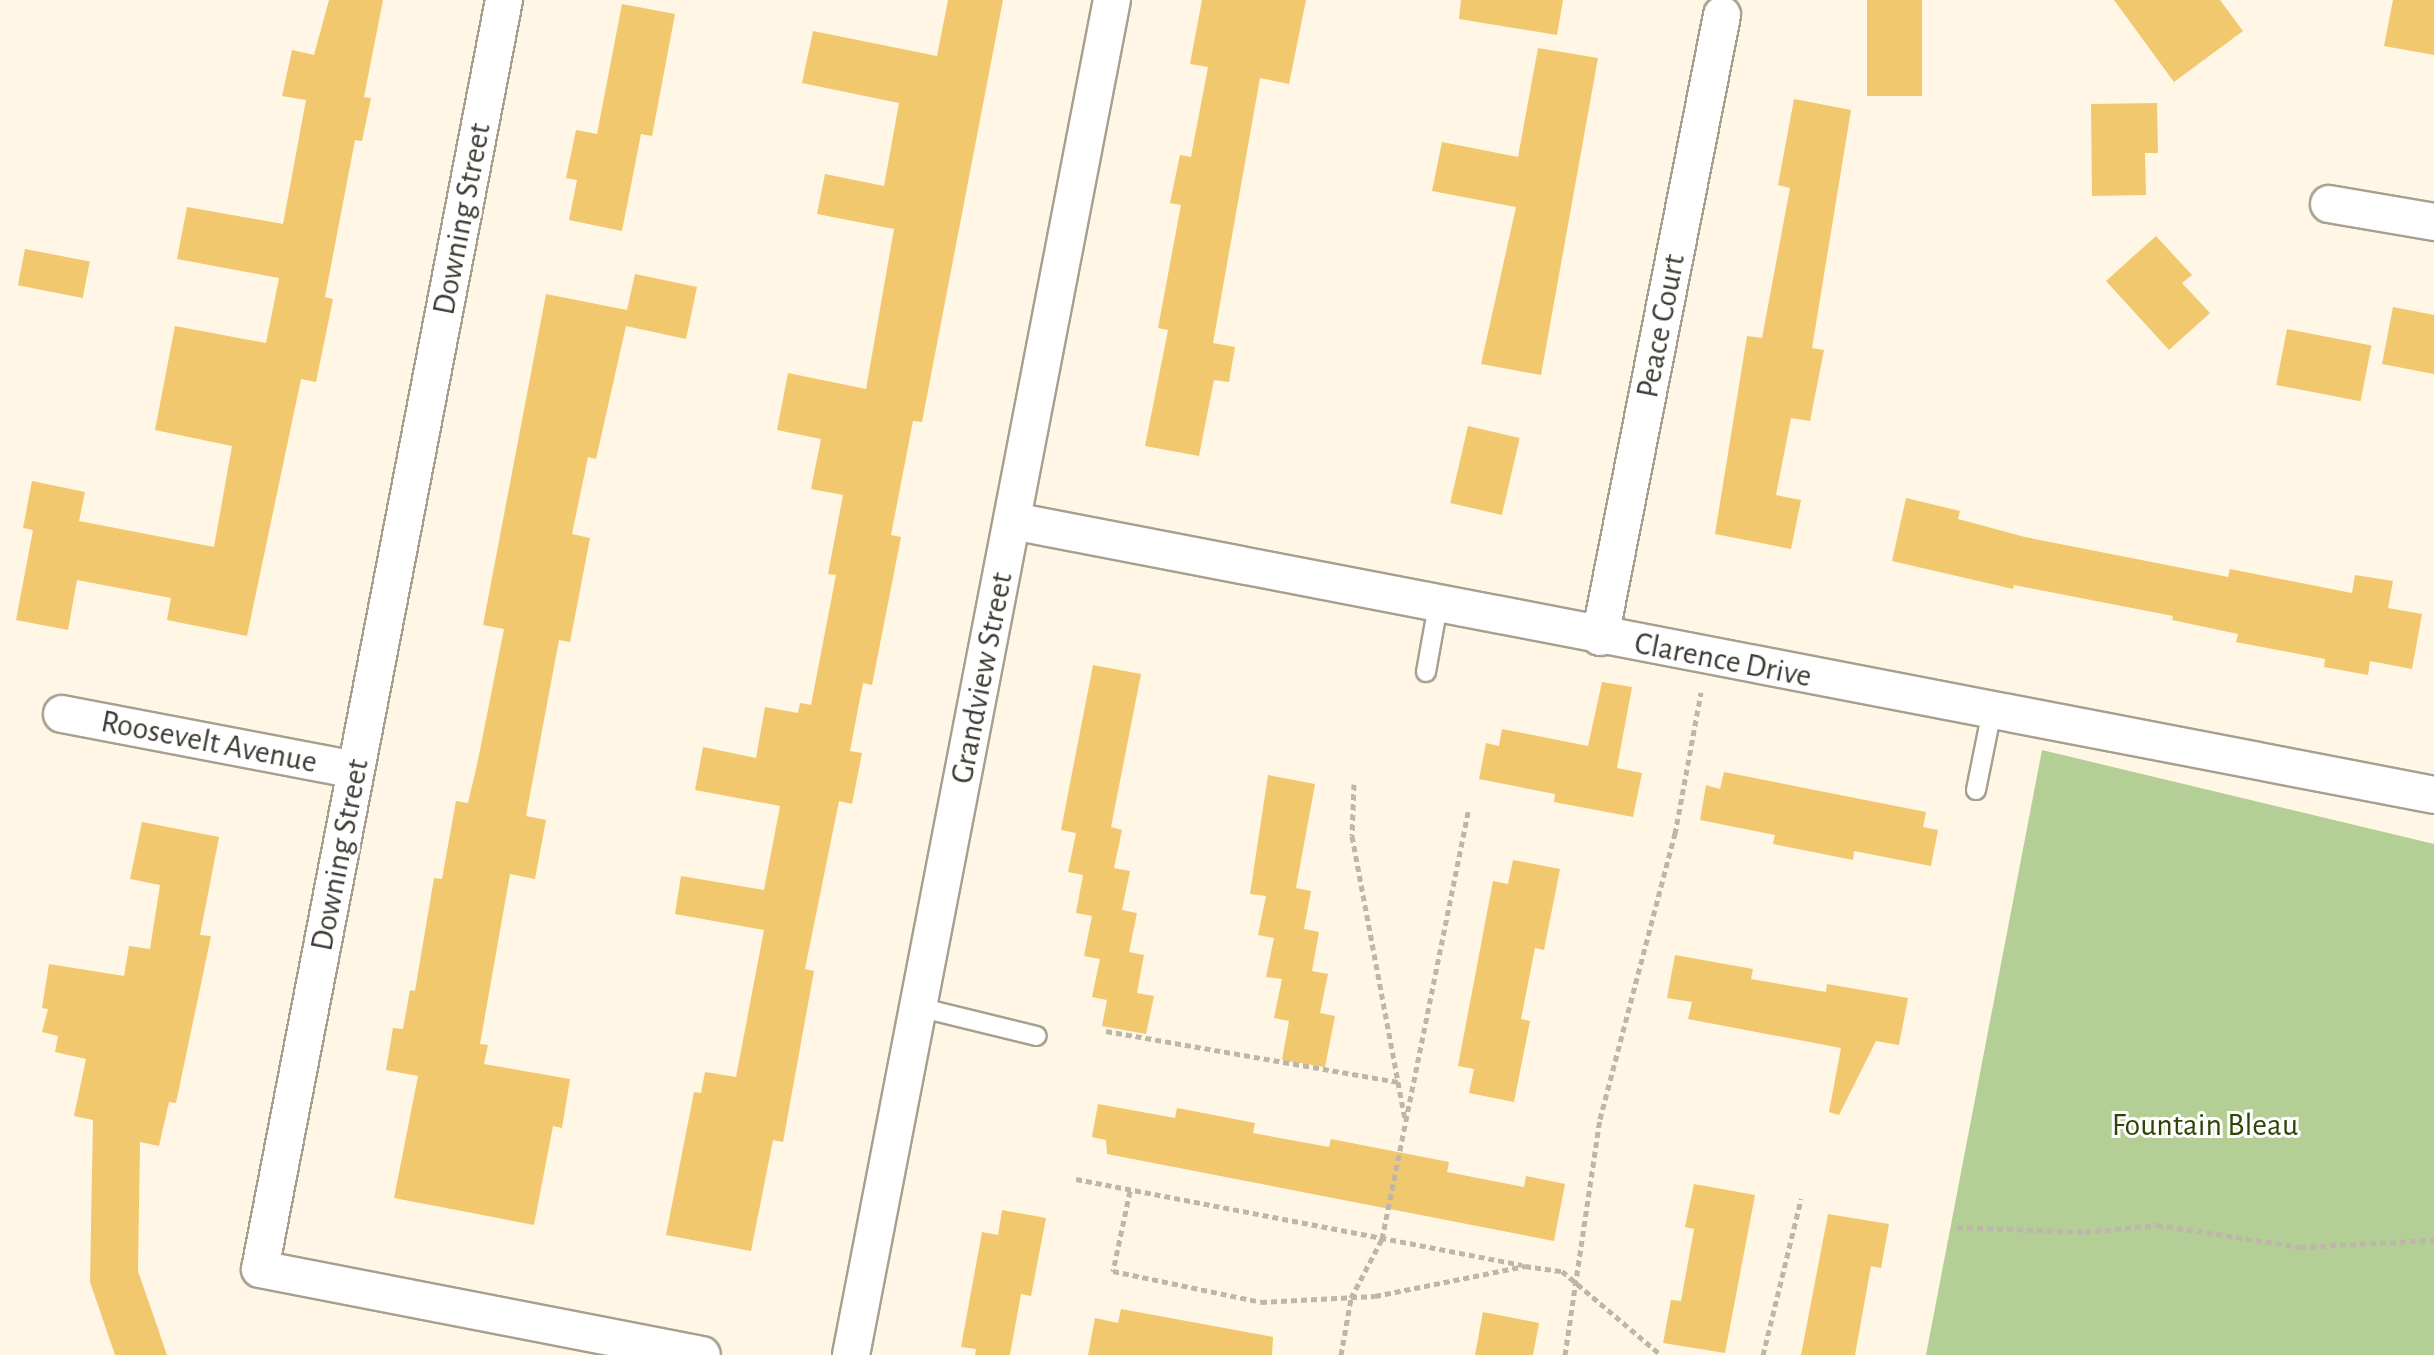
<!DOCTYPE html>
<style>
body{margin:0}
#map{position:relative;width:2434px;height:1355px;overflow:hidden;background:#fff6e5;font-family:"Alegreya Sans",sans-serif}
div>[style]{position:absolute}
.green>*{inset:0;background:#b4cf96}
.building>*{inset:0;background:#f1c86e;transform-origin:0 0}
.path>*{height:5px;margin-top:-2.5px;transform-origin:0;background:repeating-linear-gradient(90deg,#bdb6a9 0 6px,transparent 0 10px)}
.roads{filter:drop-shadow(2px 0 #a79f8f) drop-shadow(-2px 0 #a79f8f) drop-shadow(0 2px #a79f8f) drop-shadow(0 -2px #a79f8f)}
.lane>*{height:18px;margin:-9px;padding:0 9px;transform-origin:9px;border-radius:9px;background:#fff}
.street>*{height:36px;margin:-18px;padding:0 18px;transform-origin:18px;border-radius:18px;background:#fff}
span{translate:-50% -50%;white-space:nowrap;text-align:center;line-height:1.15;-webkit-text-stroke:6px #fff;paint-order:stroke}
.street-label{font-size:32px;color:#3d3933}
.park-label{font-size:32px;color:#2e4506}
</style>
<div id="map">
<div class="green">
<div style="clip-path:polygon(2042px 750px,2434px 844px,2434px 1355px,1926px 1355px)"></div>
</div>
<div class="building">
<div style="clip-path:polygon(329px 0,383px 0,364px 97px,371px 98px,362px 141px,355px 140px,325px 297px,333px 299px,316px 382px,301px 379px,247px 636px,167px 620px,171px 598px,77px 580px,68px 630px,16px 620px,33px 530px,23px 528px,32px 481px,85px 492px,79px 521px,214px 547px,232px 446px,155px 430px,175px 326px,266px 343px,279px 278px,177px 259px,187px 207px,283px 224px,306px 100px,282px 96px,292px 50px,314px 55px)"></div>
<div style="clip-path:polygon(948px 0,1003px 0,922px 422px,913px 421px,891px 535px,901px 537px,872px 685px,863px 683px,850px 751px,862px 753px,852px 804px,839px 801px,805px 969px,814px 971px,783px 1142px,773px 1140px,751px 1251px,666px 1235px,694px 1092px,701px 1093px,705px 1072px,736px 1077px,764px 930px,675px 914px,681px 876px,764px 890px,780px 806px,695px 790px,703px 747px,756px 758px,765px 707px,798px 713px,800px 703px,811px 705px,836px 575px,828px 574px,843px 495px,811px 489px,821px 439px,777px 430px,788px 373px,866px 389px,894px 229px,817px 214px,825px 174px,884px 186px,899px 103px,802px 83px,813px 31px,937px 56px)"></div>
<div style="clip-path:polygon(1202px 0,1306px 0,1289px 84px,1260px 78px,1213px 343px,1235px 347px,1229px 382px,1214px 380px,1199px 456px,1145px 446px,1168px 330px,1158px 328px,1181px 205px,1170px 203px,1180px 155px,1191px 157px,1208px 67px,1190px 64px)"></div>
<div style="clip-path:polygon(1461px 0,1563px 0,1557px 35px,1459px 19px)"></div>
<div style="left:1867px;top:0;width:55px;height:96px"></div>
<div style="clip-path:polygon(2114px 0,2220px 0,2243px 31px,2174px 82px)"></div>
<div style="clip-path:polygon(2393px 0,2434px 0,2434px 55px,2384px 46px)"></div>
<div style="clip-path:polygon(622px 4px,675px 14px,652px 136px,641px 134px,622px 231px,569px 220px,577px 180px,566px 178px,576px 130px,597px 134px)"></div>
<div style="clip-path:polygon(1538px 48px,1598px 58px,1541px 375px,1481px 364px,1516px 207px,1432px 191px,1442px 142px,1518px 157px)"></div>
<div style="clip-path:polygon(1794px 99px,1851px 110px,1812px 348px,1824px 350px,1810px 421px,1791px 418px,1776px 495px,1801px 500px,1791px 549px,1715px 534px,1747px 336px,1762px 338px,1790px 188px,1778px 185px)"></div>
<div style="clip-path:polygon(2157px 103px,2158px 153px,2145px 153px,2146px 195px,2092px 196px,2091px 104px)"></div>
<div style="clip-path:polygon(2156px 236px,2192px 275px,2182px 283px,2210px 313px,2169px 350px,2106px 281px)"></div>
<div style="left:25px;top:249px;width:66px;height:37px;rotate:11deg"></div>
<div style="clip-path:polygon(635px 274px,697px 287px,686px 339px,626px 326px,596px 459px,588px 457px,572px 534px,590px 538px,570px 642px,559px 640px,526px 816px,546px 820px,535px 879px,510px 874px,480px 1044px,488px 1045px,484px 1064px,570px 1079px,562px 1128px,553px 1126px,534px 1225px,394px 1198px,418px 1076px,386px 1070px,393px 1028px,403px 1029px,410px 990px,415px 991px,434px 878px,442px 879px,456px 801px,468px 803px,477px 765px,504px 629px,483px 625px,546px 294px,627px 310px)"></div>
<div style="clip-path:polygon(2393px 307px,2434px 315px,2434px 374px,2382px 364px)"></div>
<div style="left:2287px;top:329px;width:86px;height:57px;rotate:11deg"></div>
<div style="left:1468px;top:426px;width:53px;height:79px;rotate:13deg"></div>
<div style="clip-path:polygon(1906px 498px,1960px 511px,1958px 519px,2025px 537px,2228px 577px,2230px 569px,2352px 593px,2355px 575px,2393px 581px,2388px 608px,2422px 614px,2412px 669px,2370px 661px,2368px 675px,2324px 667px,2325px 659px,2236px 642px,2238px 634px,2172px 620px,2173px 616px,2014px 585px,2013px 589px,1892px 561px)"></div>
<div style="clip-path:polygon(1093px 665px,1141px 674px,1111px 827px,1122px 830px,1114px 868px,1130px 871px,1122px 910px,1137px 913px,1129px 952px,1144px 955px,1137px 993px,1154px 996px,1146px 1034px,1102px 1026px,1107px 1000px,1092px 997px,1100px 959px,1084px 956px,1092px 916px,1076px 913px,1083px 875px,1068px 872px,1076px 833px,1061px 830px)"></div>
<div style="clip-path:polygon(1602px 682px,1632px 687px,1617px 768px,1642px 773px,1633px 817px,1554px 802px,1555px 794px,1479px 779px,1486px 743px,1499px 746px,1502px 729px,1588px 746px)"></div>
<div style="clip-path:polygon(1724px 772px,1926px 812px,1923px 827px,1938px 830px,1931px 866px,1854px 851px,1853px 860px,1773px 844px,1775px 835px,1700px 820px,1706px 785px,1720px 789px)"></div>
<div style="clip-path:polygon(1268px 775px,1315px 784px,1296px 888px,1311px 891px,1304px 929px,1319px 932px,1312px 971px,1328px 974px,1320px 1013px,1335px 1016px,1325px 1067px,1282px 1060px,1289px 1021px,1274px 1018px,1282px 979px,1266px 977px,1274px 938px,1258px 935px,1266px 896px,1250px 894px)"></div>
<div style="clip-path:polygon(142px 822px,219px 837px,200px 935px,211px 936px,176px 1103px,169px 1102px,159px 1146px,140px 1142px,138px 1271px,167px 1355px,115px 1355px,90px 1282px,93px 1120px,74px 1116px,86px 1059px,55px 1052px,58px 1036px,42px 1032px,48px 1009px,42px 1008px,49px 964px,124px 976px,129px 946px,150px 949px,160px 885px,130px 879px)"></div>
<div style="clip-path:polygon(1513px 860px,1560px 869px,1544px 950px,1535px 948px,1521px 1019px,1530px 1021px,1514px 1102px,1469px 1093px,1474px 1069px,1458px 1066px,1493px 881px,1508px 884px)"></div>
<div style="clip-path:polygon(1675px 955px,1753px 969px,1751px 979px,1826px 992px,1827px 984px,1908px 998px,1899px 1045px,1876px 1041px,1839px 1115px,1829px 1112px,1841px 1048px,1688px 1019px,1692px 1002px,1667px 998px)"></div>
<div style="clip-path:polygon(1098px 1104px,1175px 1118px,1177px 1108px,1255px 1123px,1253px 1133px,1329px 1147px,1331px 1139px,1449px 1162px,1447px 1172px,1524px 1187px,1526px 1176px,1565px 1184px,1554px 1241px,1107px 1154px,1106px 1140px,1092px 1137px)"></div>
<div style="clip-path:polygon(1694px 1184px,1755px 1195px,1725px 1353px,1663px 1343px,1671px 1300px,1681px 1301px,1694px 1229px,1685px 1227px)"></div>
<div style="clip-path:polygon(1002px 1210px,1046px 1218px,1031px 1296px,1021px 1294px,1010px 1355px,975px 1355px,976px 1349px,961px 1347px,982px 1232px,998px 1235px)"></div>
<div style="clip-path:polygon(1828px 1214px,1889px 1224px,1881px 1268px,1871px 1266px,1855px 1355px,1801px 1355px)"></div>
<div style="clip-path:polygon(1121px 1309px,1273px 1337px,1272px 1355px,1088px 1355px,1095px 1318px,1118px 1323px)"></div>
<div style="clip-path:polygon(1483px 1312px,1539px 1323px,1533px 1355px,1475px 1355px)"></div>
</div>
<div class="path">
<div style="left:1354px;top:784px;width:52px;rotate:92.2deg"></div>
<div style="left:1352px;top:836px;width:287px;rotate:79.4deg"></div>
<div style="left:1106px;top:1031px;width:296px;rotate:9.9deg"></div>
<div style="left:1076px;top:1179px;width:454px;rotate:10.9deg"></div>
<div style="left:1130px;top:1191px;width:82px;rotate:102deg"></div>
<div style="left:1113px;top:1271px;width:151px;rotate:11.8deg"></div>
<div style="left:1261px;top:1302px;width:114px;rotate:-3deg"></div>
<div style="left:1375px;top:1296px;width:153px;rotate:-11.3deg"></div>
<div style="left:1525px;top:1266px;width:37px;rotate:8deg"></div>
<div style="left:1562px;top:1271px;width:130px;rotate:40.3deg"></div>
<div style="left:1957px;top:1227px;width:128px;rotate:2.2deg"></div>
<div style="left:2085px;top:1232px;width:72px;rotate:-5.6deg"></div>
<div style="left:2157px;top:1225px;width:145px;rotate:8.7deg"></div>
<div style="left:2300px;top:1247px;width:134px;rotate:-3deg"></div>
<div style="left:1341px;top:1355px;width:58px;rotate:-80deg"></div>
<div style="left:1351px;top:1298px;width:67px;rotate:-62.3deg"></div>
<div style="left:1382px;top:1239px;width:436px;rotate:-78.6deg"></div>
<div style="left:1565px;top:1355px;width:239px;rotate:-81.6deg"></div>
<div style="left:1600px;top:1119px;width:295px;rotate:-75.3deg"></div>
<div style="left:1675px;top:834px;width:144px;rotate:-79.6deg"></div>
<div style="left:1763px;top:1355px;width:161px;rotate:-76.3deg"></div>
</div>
<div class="roads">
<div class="lane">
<div style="left:1426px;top:672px;width:68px;rotate:-79.8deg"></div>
<div style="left:1976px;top:790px;width:81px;rotate:-78.6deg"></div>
<div style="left:918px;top:1007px;width:122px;rotate:13.7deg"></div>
</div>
<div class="street">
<div style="left:504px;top:0;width:1292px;rotate:100.88deg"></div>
<div style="left:260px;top:1269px;width:450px;rotate:11deg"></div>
<div style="left:2329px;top:204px;width:107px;rotate:9.7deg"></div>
<div style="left:1013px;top:521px;width:1447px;rotate:10.91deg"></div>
<div style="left:1600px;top:637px;width:634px;rotate:-78.9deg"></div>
<div style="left:62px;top:714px;width:299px;rotate:10.8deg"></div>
<div style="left:851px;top:1355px;width:1380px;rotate:-79.1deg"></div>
</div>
</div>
<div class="street-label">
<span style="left:462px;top:219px;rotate:-79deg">Downing Street</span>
<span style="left:1661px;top:326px;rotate:-79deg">Peace Court</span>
<span style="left:1723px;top:660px;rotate:11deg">Clarence Drive</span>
<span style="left:982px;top:678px;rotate:-79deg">Grandview Street</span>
<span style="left:209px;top:742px;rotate:11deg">Roosevelt Avenue</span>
<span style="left:340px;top:855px;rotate:-79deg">Downing Street</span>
</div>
<div class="park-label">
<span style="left:2205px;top:1125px">Fountain Bleau</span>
</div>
</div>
